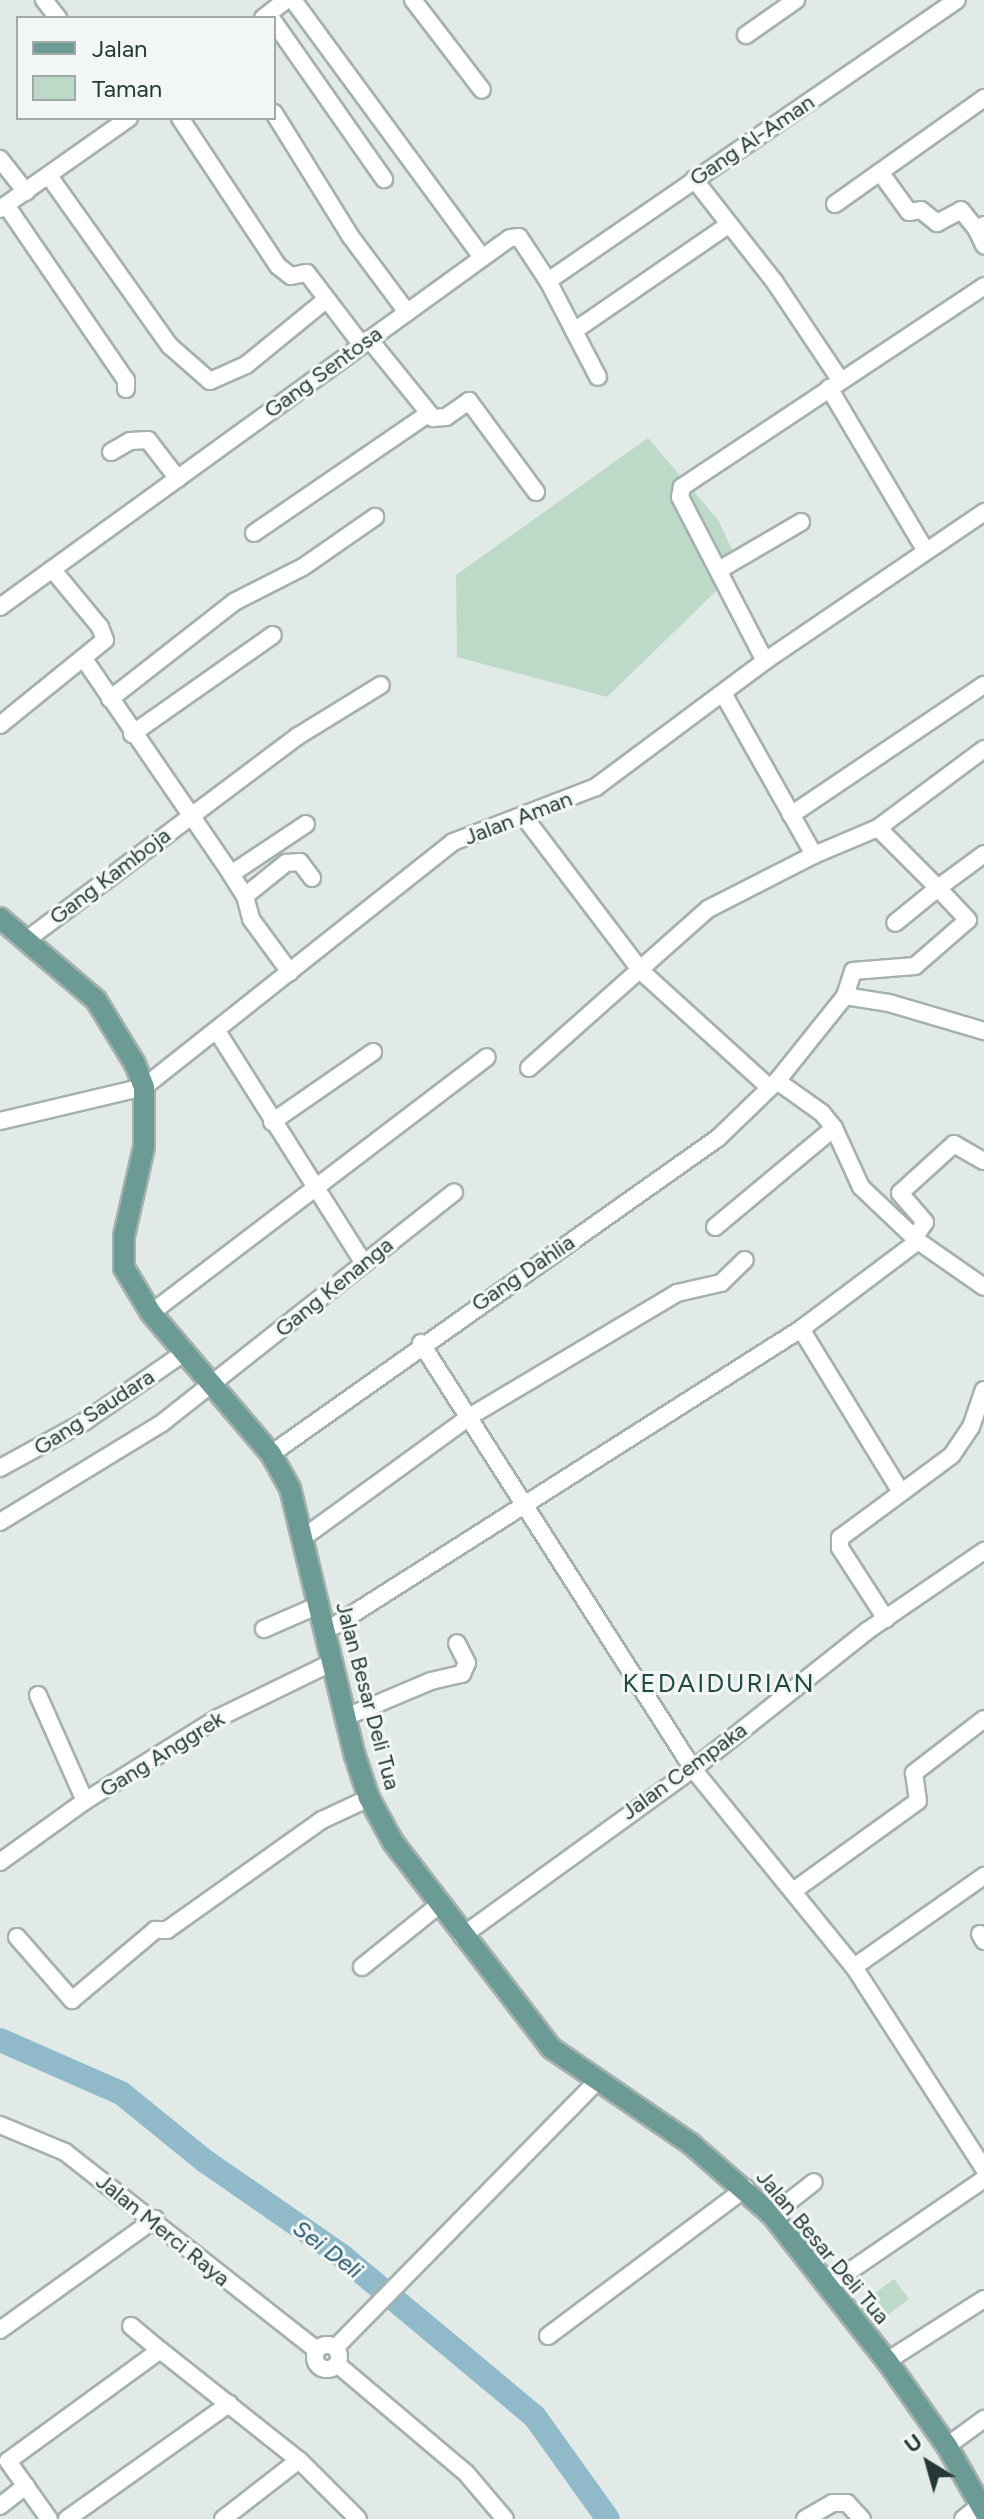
<!DOCTYPE html>
<style>
body{margin:0}
#map{position:relative;width:984px;height:2519px;overflow:hidden;background:#e2eae7;font-family:Figtree,sans-serif}
div>[style]{position:absolute}
.green>*{inset:0;background:#bdd9c8;transform-origin:0 0}
.river>*{height:24px;margin:-12px;padding:0 12px;transform-origin:12px;border-radius:12px;background:#90bac9}
.roads{filter:drop-shadow(2px 0 #a5b1ae) drop-shadow(-2px 0 #a5b1ae) drop-shadow(0 2px #a5b1ae) drop-shadow(0 -2px #a5b1ae)}
.minor>*{height:16px;margin:-8px;padding:0 8px;transform-origin:8px;border-radius:8px;background:#fff}
.minor>.ring{margin:-8px;padding:0;box-sizing:content-box;background:none;border:16px solid #fff;border-radius:50%}
.major>*{height:20px;margin:-10px;padding:0 10px;transform-origin:10px;border-radius:10px;background:#6c9a94}
span{translate:-50% -50%;white-space:nowrap;text-align:center;line-height:1.15;-webkit-text-stroke:6px #f2f7f5;paint-order:stroke}
.street-label{font-size:22px;color:#243936}
.water-label{font-size:24px;color:#25596e;font-style:italic}
.quarter-label{font-size:26px;color:#224944;letter-spacing:2px}
.legend{position:absolute;left:16px;top:16px;width:260px;height:104px;box-sizing:border-box;background:#f2f7f5;border:2px solid #a0aba9;margin:0;padding:10px 14px;list-style:none;font-size:24px;color:#243936}
.legend li{display:flex;align-items:center;gap:16px;height:40px}
.legend b{width:40px;border:2px solid #a0aba9}
.north{position:absolute;left:888px;top:2423px;width:80px;height:80px;-webkit-text-stroke:6px #f2f7f5;paint-order:stroke;rotate:323deg;font-size:22px;font-weight:700;line-height:32px;text-align:center;color:#243936}
.north::after{content:'';display:block;margin:auto;width:28px;height:36px;background:#243936;clip-path:polygon(50% 0,100% 100%,50% 72%,0 100%)}
</style>
<div id="map">
<div class="green">
<div style="clip-path:polygon(648px 438px,719px 521px,740px 568px,607px 697px,457px 657px,456px 575px)"></div>
<div style="left:894px;top:2279px;width:25px;height:44px;rotate:53deg"></div>
</div>
<div class="river">
<div style="left:0;top:2040px;width:132px;rotate:23.7deg"></div>
<div style="left:121px;top:2093px;width:108px;rotate:39deg"></div>
<div style="left:205px;top:2161px;width:167px;rotate:34.7deg"></div>
<div style="left:342px;top:2256px;width:251px;rotate:39.8deg"></div>
<div style="left:535px;top:2417px;width:125px;rotate:54.4deg"></div>
</div>
<div class="roads">
<div class="minor">
<div style="left:44px;top:0;width:23px;rotate:52deg"></div>
<div style="left:293px;top:0;width:318px;rotate:53.7deg"></div>
<div style="left:413px;top:0;width:113px;rotate:52.5deg"></div>
<div style="left:263px;top:18px;width:29px;rotate:-38deg"></div>
<div style="left:274px;top:22px;width:192px;rotate:55deg"></div>
<div style="left:746px;top:35px;width:61px;rotate:-35deg"></div>
<div style="left:274px;top:113px;width:146px;rotate:58.2deg"></div>
<div style="left:351px;top:237px;width:94px;rotate:53.3deg"></div>
<div style="left:180px;top:118px;width:178px;rotate:56.5deg"></div>
<div style="left:278px;top:266px;width:16px;rotate:38deg"></div>
<div style="left:291px;top:276px;width:16px;rotate:-11deg"></div>
<div style="left:307px;top:273px;width:89px;rotate:52.7deg"></div>
<div style="left:0;top:159px;width:42px;rotate:51.8deg"></div>
<div style="left:880px;top:172px;width:49px;rotate:54.1deg"></div>
<div style="left:909px;top:212px;width:12px;rotate:-9deg"></div>
<div style="left:921px;top:210px;width:21px;rotate:39deg"></div>
<div style="left:937px;top:223px;width:27px;rotate:-28deg"></div>
<div style="left:961px;top:210px;width:26px;rotate:51deg"></div>
<div style="left:49px;top:176px;width:209px;rotate:54.6deg"></div>
<div style="left:170px;top:346px;width:53px;rotate:41.2deg"></div>
<div style="left:210px;top:381px;width:39px;rotate:-24deg"></div>
<div style="left:246px;top:365px;width:104px;rotate:-39.2deg"></div>
<div style="left:694px;top:179px;width:130px;rotate:51.9deg"></div>
<div style="left:774px;top:281px;width:120px;rotate:56.2deg"></div>
<div style="left:835px;top:204px;width:183px;rotate:-35.4deg"></div>
<div style="left:6px;top:205px;width:212px;rotate:55.6deg"></div>
<div style="left:126px;top:380px;width:9px;rotate:90deg"></div>
<div style="left:0;top:209px;width:158px;rotate:-35.2deg"></div>
<div style="left:984px;top:225px;width:9px;rotate:144deg"></div>
<div style="left:977px;top:230px;width:17px;rotate:65deg"></div>
<div style="left:548px;top:281px;width:496px;rotate:-34.5deg"></div>
<div style="left:574px;top:331px;width:186px;rotate:-34.5deg"></div>
<div style="left:369px;top:339px;width:102px;rotate:51deg"></div>
<div style="left:433px;top:418px;width:13px;rotate:-4deg"></div>
<div style="left:446px;top:417px;width:28px;rotate:-35deg"></div>
<div style="left:469px;top:401px;width:113px;rotate:53.6deg"></div>
<div style="left:829px;top:388px;width:188px;rotate:59.3deg"></div>
<div style="left:111px;top:452px;width:22px;rotate:-30deg"></div>
<div style="left:130px;top:441px;width:18px;rotate:-3deg"></div>
<div style="left:148px;top:440px;width:49px;rotate:52.4deg"></div>
<div style="left:254px;top:533px;width:211px;rotate:-34.4deg"></div>
<div style="left:719px;top:570px;width:95px;rotate:-30.3deg"></div>
<div style="left:0;top:607px;width:629px;rotate:-35.89deg"></div>
<div style="left:510px;top:238px;width:9px;rotate:-6deg"></div>
<div style="left:519px;top:237px;width:53px;rotate:56.6deg"></div>
<div style="left:548px;top:281px;width:108px;rotate:62.5deg"></div>
<div style="left:84px;top:659px;width:260px;rotate:55.6deg"></div>
<div style="left:231px;top:874px;width:26px;rotate:58deg"></div>
<div style="left:245px;top:896px;width:24px;rotate:75deg"></div>
<div style="left:251px;top:919px;width:66px;rotate:53.7deg"></div>
<div style="left:765px;top:661px;width:185px;rotate:-117.4deg"></div>
<div style="left:680px;top:497px;width:10px;rotate:-79deg"></div>
<div style="left:682px;top:487px;width:363px;rotate:-33.6deg"></div>
<div style="left:724px;top:695px;width:184px;rotate:60.6deg"></div>
<div style="left:110px;top:699px;width:157px;rotate:-38deg"></div>
<div style="left:234px;top:602px;width:77px;rotate:-26.9deg"></div>
<div style="left:303px;top:567px;width:88px;rotate:-34.8deg"></div>
<div style="left:0;top:725px;width:135px;rotate:-39deg"></div>
<div style="left:105px;top:640px;width:14px;rotate:-111deg"></div>
<div style="left:100px;top:627px;width:75px;rotate:-129.6deg"></div>
<div style="left:132px;top:734px;width:172px;rotate:-35.1deg"></div>
<div style="left:791px;top:815px;width:233px;rotate:-34deg"></div>
<div style="left:525px;top:818px;width:193px;rotate:52.8deg"></div>
<div style="left:642px;top:972px;width:171px;rotate:42.2deg"></div>
<div style="left:878px;top:828px;width:85px;rotate:45deg"></div>
<div style="left:938px;top:888px;width:57px;rotate:-36.5deg"></div>
<div style="left:231px;top:874px;width:90px;rotate:-33.7deg"></div>
<div style="left:245px;top:896px;width:53px;rotate:-38.8deg"></div>
<div style="left:286px;top:863px;width:14px;rotate:-4deg"></div>
<div style="left:300px;top:862px;width:20px;rotate:53deg"></div>
<div style="left:29px;top:938px;width:336px;rotate:-36.9deg"></div>
<div style="left:298px;top:736px;width:97px;rotate:-31.6deg"></div>
<div style="left:845px;top:996px;width:26px;rotate:-72deg"></div>
<div style="left:853px;top:971px;width:62px;rotate:-4.6deg"></div>
<div style="left:915px;top:966px;width:70px;rotate:-41deg"></div>
<div style="left:968px;top:920px;width:44px;rotate:-133.2deg"></div>
<div style="left:938px;top:888px;width:55px;rotate:140.9deg"></div>
<div style="left:217px;top:1031px;width:273px;rotate:57.7deg"></div>
<div style="left:529px;top:1068px;width:239px;rotate:-41.6deg"></div>
<div style="left:708px;top:909px;width:119px;rotate:-27deg"></div>
<div style="left:814px;top:855px;width:69px;rotate:-22.9deg"></div>
<div style="left:878px;top:828px;width:132px;rotate:-36.7deg"></div>
<div style="left:777px;top:1081px;width:55px;rotate:35.4deg"></div>
<div style="left:822px;top:1113px;width:19px;rotate:51deg"></div>
<div style="left:834px;top:1128px;width:65px;rotate:65.4deg"></div>
<div style="left:861px;top:1187px;width:79px;rotate:43.5deg"></div>
<div style="left:0;top:1121px;width:148px;rotate:-13.3deg"></div>
<div style="left:144px;top:1087px;width:394px;rotate:-38.4deg"></div>
<div style="left:453px;top:842px;width:153px;rotate:-21deg"></div>
<div style="left:596px;top:787px;width:211px;rotate:-36.7deg"></div>
<div style="left:765px;top:661px;width:265px;rotate:-34.2deg"></div>
<div style="left:272px;top:1122px;width:123px;rotate:-34.7deg"></div>
<div style="left:715px;top:1227px;width:155px;rotate:-39.8deg"></div>
<div style="left:914px;top:1238px;width:19px;rotate:-55deg"></div>
<div style="left:925px;top:1222px;width:38px;rotate:-131deg"></div>
<div style="left:900px;top:1193px;width:73px;rotate:-42.2deg"></div>
<div style="left:954px;top:1144px;width:34px;rotate:30deg"></div>
<div style="left:151px;top:1313px;width:422px;rotate:-37.3deg"></div>
<div style="left:801px;top:1329px;width:191px;rotate:58.5deg"></div>
<div style="left:421px;top:1343px;width:505px;rotate:57.44deg"></div>
<div style="left:693px;top:1769px;width:255px;rotate:50.9deg"></div>
<div style="left:854px;top:1967px;width:240px;rotate:57.2deg"></div>
<div style="left:271px;top:1454px;width:547px;rotate:-35.26deg"></div>
<div style="left:718px;top:1138px;width:82px;rotate:-44deg"></div>
<div style="left:777px;top:1081px;width:109px;rotate:-51.3deg"></div>
<div style="left:845px;top:996px;width:45px;rotate:9deg"></div>
<div style="left:889px;top:1003px;width:99px;rotate:16.4deg"></div>
<div style="left:0;top:1468px;width:96px;rotate:-28.7deg"></div>
<div style="left:84px;top:1422px;width:123px;rotate:-34.7deg"></div>
<div style="left:0;top:1522px;width:190px;rotate:-31.4deg"></div>
<div style="left:162px;top:1423px;width:372px;rotate:-38.3deg"></div>
<div style="left:304px;top:1537px;width:204px;rotate:-36deg"></div>
<div style="left:469px;top:1417px;width:242px;rotate:-30.8deg"></div>
<div style="left:677px;top:1293px;width:45px;rotate:-12.8deg"></div>
<div style="left:721px;top:1283px;width:33px;rotate:-44deg"></div>
<div style="left:886px;top:1619px;width:85px;rotate:-122.9deg"></div>
<div style="left:840px;top:1548px;width:10px;rotate:-90deg"></div>
<div style="left:840px;top:1538px;width:139px;rotate:-36.5deg"></div>
<div style="left:952px;top:1455px;width:34px;rotate:-56deg"></div>
<div style="left:971px;top:1427px;width:39px;rotate:-71deg"></div>
<div style="left:264px;top:1629px;width:60px;rotate:-23.6deg"></div>
<div style="left:326px;top:1631px;width:563px;rotate:-32.45deg"></div>
<div style="left:801px;top:1329px;width:146px;rotate:-36.9deg"></div>
<div style="left:918px;top:1241px;width:80px;rotate:34.9deg"></div>
<div style="left:38px;top:1695px;width:116px;rotate:66.1deg"></div>
<div style="left:346px;top:1717px;width:92px;rotate:-23deg"></div>
<div style="left:431px;top:1681px;width:32px;rotate:-13deg"></div>
<div style="left:462px;top:1674px;width:12px;rotate:-66deg"></div>
<div style="left:467px;top:1663px;width:22px;rotate:-117deg"></div>
<div style="left:0;top:1862px;width:105px;rotate:-35.7deg"></div>
<div style="left:85px;top:1801px;width:157px;rotate:-32deg"></div>
<div style="left:218px;top:1718px;width:128px;rotate:-26deg"></div>
<div style="left:796px;top:1889px;width:150px;rotate:-35.8deg"></div>
<div style="left:918px;top:1801px;width:28px;rotate:-98deg"></div>
<div style="left:914px;top:1773px;width:88px;rotate:-37.6deg"></div>
<div style="left:980px;top:1934px;width:8px;rotate:60deg"></div>
<div style="left:462px;top:1936px;width:285px;rotate:-35.9deg"></div>
<div style="left:693px;top:1769px;width:222px;rotate:-38.4deg"></div>
<div style="left:867px;top:1631px;width:142px;rotate:-34.4deg"></div>
<div style="left:17px;top:1937px;width:84px;rotate:48.9deg"></div>
<div style="left:72px;top:2000px;width:109px;rotate:-40.1deg"></div>
<div style="left:155px;top:1930px;width:12px"></div>
<div style="left:167px;top:1930px;width:190px;rotate:-35.4deg"></div>
<div style="left:322px;top:1820px;width:52px;rotate:-25.1deg"></div>
<div style="left:362px;top:1967px;width:100px;rotate:-38.9deg"></div>
<div style="left:854px;top:1967px;width:159px;rotate:-35deg"></div>
<div style="left:0;top:2125px;width:70px;rotate:22.6deg"></div>
<div style="left:65px;top:2152px;width:320px;rotate:38.2deg"></div>
<div style="left:772px;top:2215px;width:53px;rotate:-38.2deg"></div>
<div style="left:828px;top:2286px;width:189px;rotate:-34.4deg"></div>
<div style="left:131px;top:2326px;width:38px;rotate:40deg"></div>
<div style="left:0;top:2330px;width:191px;rotate:-35.6deg"></div>
<div style="left:548px;top:2336px;width:247px;rotate:-36.8deg"></div>
<div class="ring" style="left:315px;top:2345px;width:8px;height:8px"></div>
<div style="left:336px;top:2347px;width:373px;rotate:-45.5deg"></div>
<div style="left:887px;top:2361px;width:115px;rotate:-32.6deg"></div>
<div style="left:337px;top:2364px;width:169px;rotate:40.2deg"></div>
<div style="left:466px;top:2473px;width:60px;rotate:49.7deg"></div>
<div style="left:947px;top:2446px;width:46px;rotate:-36.1deg"></div>
<div style="left:0;top:2506px;width:33px;rotate:-38deg"></div>
<div style="left:49px;top:2519px;width:71px;rotate:-125.3deg"></div>
<div style="left:8px;top:2461px;width:188px;rotate:-36.1deg"></div>
<div style="left:160px;top:2350px;width:177px;rotate:38.4deg"></div>
<div style="left:299px;top:2460px;width:83px;rotate:45deg"></div>
<div style="left:67px;top:2519px;width:199px;rotate:-35.4deg"></div>
<div style="left:223px;top:2519px;width:96px;rotate:-37.8deg"></div>
<div style="left:805px;top:2519px;width:32px;rotate:-30deg"></div>
<div style="left:833px;top:2503px;width:14px"></div>
<div style="left:847px;top:2503px;width:22px;rotate:47deg"></div>
<div style="left:963px;top:2519px;width:22px;rotate:-39deg"></div>
</div>
<div class="major">
<div style="left:0;top:918px;width:126px;rotate:40.5deg"></div>
<div style="left:96px;top:1000px;width:75px;rotate:58.6deg"></div>
<div style="left:135px;top:1064px;width:25px;rotate:69deg"></div>
<div style="left:144px;top:1087px;width:60px;rotate:90deg"></div>
<div style="left:144px;top:1147px;width:91px;rotate:102.7deg"></div>
<div style="left:124px;top:1236px;width:32px;rotate:90deg"></div>
<div style="left:124px;top:1268px;width:52px;rotate:59deg"></div>
<div style="left:151px;top:1313px;width:185px;rotate:49.6deg"></div>
<div style="left:271px;top:1454px;width:39px;rotate:61deg"></div>
<div style="left:290px;top:1488px;width:276px;rotate:76.4deg"></div>
<div style="left:355px;top:1756px;width:44px;rotate:71.6deg"></div>
<div style="left:369px;top:1798px;width:50px;rotate:61.4deg"></div>
<div style="left:393px;top:1842px;width:260px;rotate:52.5deg"></div>
<div style="left:551px;top:2048px;width:170px;rotate:34.4deg"></div>
<div style="left:691px;top:2144px;width:108px;rotate:41.2deg"></div>
<div style="left:772px;top:2215px;width:186px;rotate:51.8deg"></div>
<div style="left:887px;top:2361px;width:104px;rotate:54.8deg"></div>
<div style="left:947px;top:2446px;width:75px;rotate:60.4deg"></div>
</div>
</div>
<div class="street-label">
<span style="left:752px;top:140px;rotate:-34deg">Gang Al-Aman</span>
<span style="left:323px;top:372px;rotate:-36deg">Gang Sentosa</span>
<span style="left:518px;top:818px;rotate:-21deg">Jalan Aman</span>
<span style="left:110px;top:876px;rotate:-37deg">Gang Kamboja</span>
<span style="left:523px;top:1273px;rotate:-34deg">Gang Dahlia</span>
<span style="left:334px;top:1287px;rotate:-39deg">Gang Kenanga</span>
<span style="left:94px;top:1412px;rotate:-33deg">Gang Saudara</span>
<span style="left:368px;top:1696px;rotate:75deg">Jalan Besar Deli Tua</span>
<span style="left:162px;top:1754px;rotate:-32deg">Gang Anggrek</span>
<span style="left:684px;top:1771px;rotate:-36deg">Jalan Cempaka</span>
<span style="left:163px;top:2230px;rotate:39deg">Jalan Merci Raya</span>
<span style="left:823px;top:2247px;rotate:50deg">Jalan Besar Deli Tua</span>
</div>
<div class="water-label">
<span style="left:328px;top:2249px;rotate:37deg">Sei Deli</span>
</div>
<div class="quarter-label">
<span style="left:719px;top:1684px">KEDAIDURIAN</span>
</div>
<ul class="legend">
<li><b style="height:10px;background:#6c9a94"></b>Jalan</li>
<li><b style="height:22px;background:#bdd9c8"></b>Taman</li>
</ul>
<div class="north">U</div>
</div>
